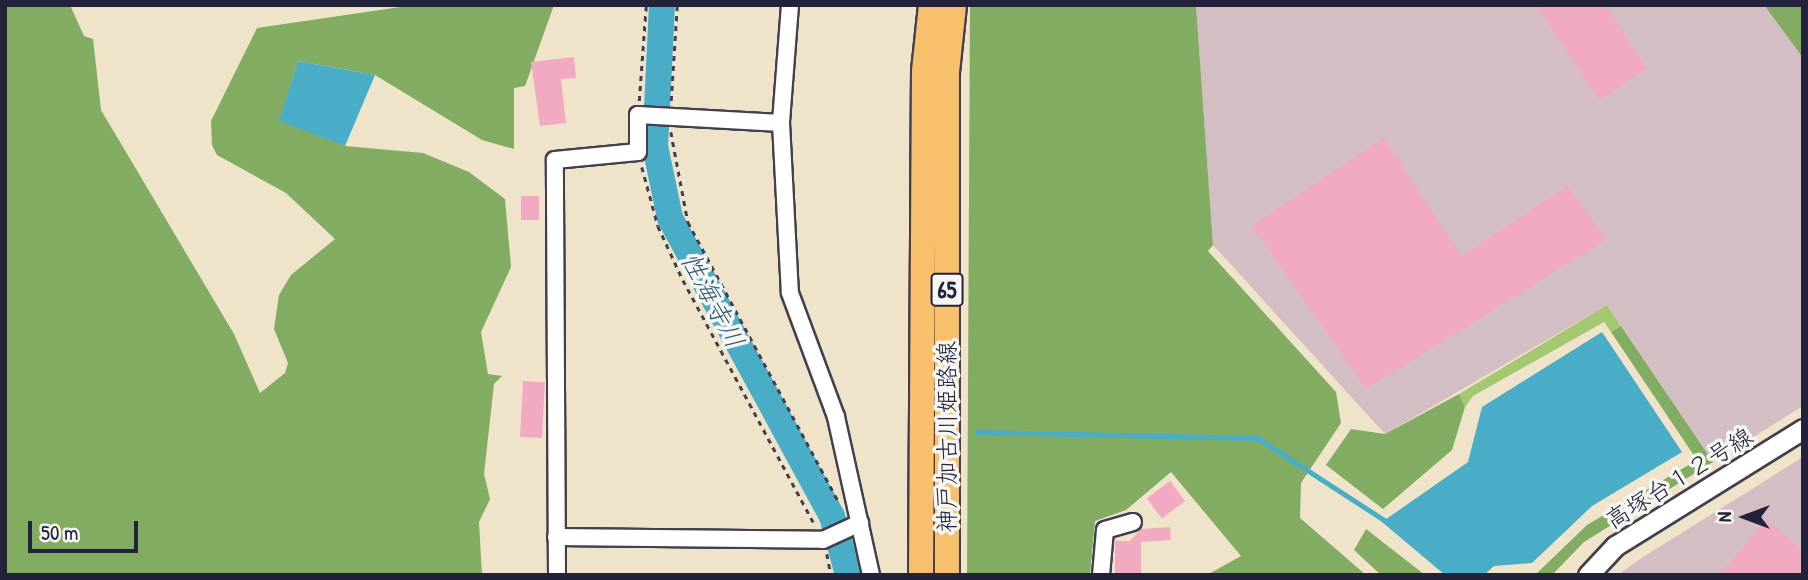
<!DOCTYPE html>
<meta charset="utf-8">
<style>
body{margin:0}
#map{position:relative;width:1808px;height:580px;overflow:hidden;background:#efe3c9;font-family:"Patrick Hand","Klee One",sans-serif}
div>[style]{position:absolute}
.industrial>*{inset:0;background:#d2bec3}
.green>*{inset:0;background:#a4c771}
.forest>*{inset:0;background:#83ac63}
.water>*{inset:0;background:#49adc8}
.stream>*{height:4.5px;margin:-2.25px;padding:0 2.25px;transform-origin:2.25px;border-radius:2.25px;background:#49adc8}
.river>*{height:26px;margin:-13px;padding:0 13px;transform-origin:13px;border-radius:13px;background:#49adc8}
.building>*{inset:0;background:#f2a9c2;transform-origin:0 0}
.path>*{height:2.5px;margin-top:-1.25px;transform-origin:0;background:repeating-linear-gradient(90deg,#413f50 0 5px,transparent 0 10px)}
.roads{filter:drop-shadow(2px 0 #413f50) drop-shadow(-2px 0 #413f50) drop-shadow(0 2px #413f50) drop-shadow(0 -2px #413f50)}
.minor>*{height:16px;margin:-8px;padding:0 8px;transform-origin:8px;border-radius:8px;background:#fff}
.tertiary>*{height:19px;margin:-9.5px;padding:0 9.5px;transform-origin:9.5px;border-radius:9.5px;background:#fff}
.primary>*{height:24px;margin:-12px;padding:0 12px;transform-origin:12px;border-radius:12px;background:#f8bf6c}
span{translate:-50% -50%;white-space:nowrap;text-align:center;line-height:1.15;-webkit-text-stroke:7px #f6f6f2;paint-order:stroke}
.shield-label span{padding:2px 5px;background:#f6f6f2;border:2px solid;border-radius:5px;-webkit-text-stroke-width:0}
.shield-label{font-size:23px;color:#22223b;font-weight:700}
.street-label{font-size:24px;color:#22223b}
.water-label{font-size:26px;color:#325a73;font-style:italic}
.frame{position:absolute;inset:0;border:7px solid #22223b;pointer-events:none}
.north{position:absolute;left:1710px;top:482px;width:70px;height:70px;-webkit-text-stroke:5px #f6f6f2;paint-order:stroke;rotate:270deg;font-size:19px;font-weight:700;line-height:28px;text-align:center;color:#22223b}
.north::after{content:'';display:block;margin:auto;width:24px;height:32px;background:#22223b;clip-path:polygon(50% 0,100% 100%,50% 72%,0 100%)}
.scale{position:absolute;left:28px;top:521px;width:110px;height:32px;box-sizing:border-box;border:4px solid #22223b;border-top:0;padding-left:9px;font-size:21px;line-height:24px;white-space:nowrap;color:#22223b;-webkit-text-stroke:5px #f6f6f2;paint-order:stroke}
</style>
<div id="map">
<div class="industrial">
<div style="clip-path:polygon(1196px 5px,1764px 5px,1803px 58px,1803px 406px,1713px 462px,1607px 305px,1385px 434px,1213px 245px)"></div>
<div style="clip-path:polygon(1803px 457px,1803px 575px,1618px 575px,1637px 561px)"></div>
</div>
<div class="green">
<div style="clip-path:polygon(1607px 305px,1621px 326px,1611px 332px,1604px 322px,1473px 396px,1465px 407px,1459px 394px)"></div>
</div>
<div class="forest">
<div style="clip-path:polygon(5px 5px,70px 5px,84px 36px,93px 39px,101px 110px,234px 334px,260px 393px,285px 373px,288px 363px,274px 329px,279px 295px,291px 275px,335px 239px,286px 193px,217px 155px,212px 145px,211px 121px,257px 28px,414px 5px,554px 5px,525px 86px,514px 88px,514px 149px,482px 140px,375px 75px,298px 61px,280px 120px,345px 146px,423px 153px,469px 172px,505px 199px,511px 267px,481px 332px,488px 374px,502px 376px,494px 384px,484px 474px,490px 499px,479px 522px,482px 575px,5px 575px)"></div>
<div style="clip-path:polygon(970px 5px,1196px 5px,1213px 245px,1208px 251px,1336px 392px,1341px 423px,1301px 483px,1300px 518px,1366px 575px,1207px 575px,1241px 556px,1171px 472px,1126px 510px,1095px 521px,1090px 575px,967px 575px)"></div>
<div style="clip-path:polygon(1764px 5px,1803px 5px,1803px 58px)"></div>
<div style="clip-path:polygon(1621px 326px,1713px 462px,1584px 542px,1552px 575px,1535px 575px,1587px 525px,1697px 460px,1611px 332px)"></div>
<div style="clip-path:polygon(1459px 394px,1465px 407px,1452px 450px,1383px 509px,1326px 465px,1351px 429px,1385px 434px)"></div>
<div style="clip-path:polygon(1366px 529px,1425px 575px,1381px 575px,1354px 550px)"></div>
</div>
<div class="water">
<div style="clip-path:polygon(298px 61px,375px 75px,345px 146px,279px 121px)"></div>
<div style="clip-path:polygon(1602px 332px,1682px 452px,1592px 506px,1532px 563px,1494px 566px,1484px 575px,1445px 575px,1382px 522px,1468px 462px,1482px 407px)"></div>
</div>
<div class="stream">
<div style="left:977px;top:432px;width:281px;rotate:1.2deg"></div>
<div style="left:1258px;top:438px;width:153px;rotate:33deg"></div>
</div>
<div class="river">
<div style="left:662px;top:5px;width:141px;rotate:92.8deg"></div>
<div style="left:655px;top:146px;width:74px;rotate:78.2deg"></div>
<div style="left:670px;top:218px;width:339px;rotate:61.5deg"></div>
<div style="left:832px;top:516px;width:61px;rotate:74.8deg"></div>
</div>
<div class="building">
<div style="clip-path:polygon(1536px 5px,1606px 5px,1647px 68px,1599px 100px)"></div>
<div style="clip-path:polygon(574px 57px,576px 78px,561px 79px,566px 123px,540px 126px,531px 62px)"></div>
<div style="clip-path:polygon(1384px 138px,1461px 256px,1567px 186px,1607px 239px,1366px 389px,1252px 226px)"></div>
<div style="left:539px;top:196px;width:24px;height:18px;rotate:90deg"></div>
<div style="left:523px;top:381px;width:22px;height:56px;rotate:3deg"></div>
<div style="left:1170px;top:481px;width:25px;height:29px;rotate:53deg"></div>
<div style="clip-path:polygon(1767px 519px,1803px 551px,1803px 575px,1719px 575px)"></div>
<div style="clip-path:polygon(1170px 527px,1171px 540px,1141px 542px,1141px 575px,1115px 575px,1115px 541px,1130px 541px,1141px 529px)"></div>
</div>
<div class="path">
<div style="left:639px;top:101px;width:96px;rotate:-85.8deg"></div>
<div style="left:671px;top:101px;width:96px;rotate:-86.4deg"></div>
<div style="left:671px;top:132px;width:92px;rotate:79.3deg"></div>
<div style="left:688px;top:222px;width:319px;rotate:61.7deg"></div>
<div style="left:642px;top:167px;width:61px;rotate:74.8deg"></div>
<div style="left:658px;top:226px;width:60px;rotate:65.2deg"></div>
<div style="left:683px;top:280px;width:278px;rotate:61.7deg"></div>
<div style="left:827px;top:554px;width:21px;rotate:79deg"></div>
</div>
<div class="roads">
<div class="minor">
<div style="left:790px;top:5px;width:118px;rotate:94.4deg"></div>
<div style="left:781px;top:123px;width:170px;rotate:87deg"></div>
<div style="left:790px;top:293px;width:132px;rotate:69.6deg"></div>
<div style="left:836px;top:417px;width:162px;rotate:77.5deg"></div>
<div style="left:556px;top:537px;width:267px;rotate:0.6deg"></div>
<div style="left:823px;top:540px;width:41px;rotate:-24.7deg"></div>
<div style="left:557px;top:575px;width:415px;rotate:-90.3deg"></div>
<div style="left:555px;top:160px;width:83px;rotate:-5.5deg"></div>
<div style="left:638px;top:152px;width:37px;rotate:-90deg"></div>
<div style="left:638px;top:115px;width:143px;rotate:3.2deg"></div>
<div style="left:1101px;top:575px;width:45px;rotate:-84.9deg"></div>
<div style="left:1105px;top:530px;width:29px;rotate:-16deg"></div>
</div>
<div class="tertiary">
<div style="left:1588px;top:575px;width:40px;rotate:-47deg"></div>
<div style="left:1615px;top:546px;width:221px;rotate:-31.9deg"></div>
</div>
<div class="primary">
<div style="left:921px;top:575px;width:504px;rotate:-89.66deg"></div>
<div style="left:924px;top:71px;width:66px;rotate:-83.9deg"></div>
<div style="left:947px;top:575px;width:503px;rotate:-90deg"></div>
<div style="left:947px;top:72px;width:67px;rotate:-84deg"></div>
</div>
</div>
<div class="shield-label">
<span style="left:947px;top:290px">65</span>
</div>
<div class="street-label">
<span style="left:947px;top:437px;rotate:-90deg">神戸加古川姫路線</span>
<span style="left:1679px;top:478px;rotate:-32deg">高塚台１２号線</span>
</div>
<div class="water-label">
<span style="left:713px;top:300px;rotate:62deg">性海寺川</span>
</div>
<div class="frame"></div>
<div class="north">N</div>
<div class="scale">50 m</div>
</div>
